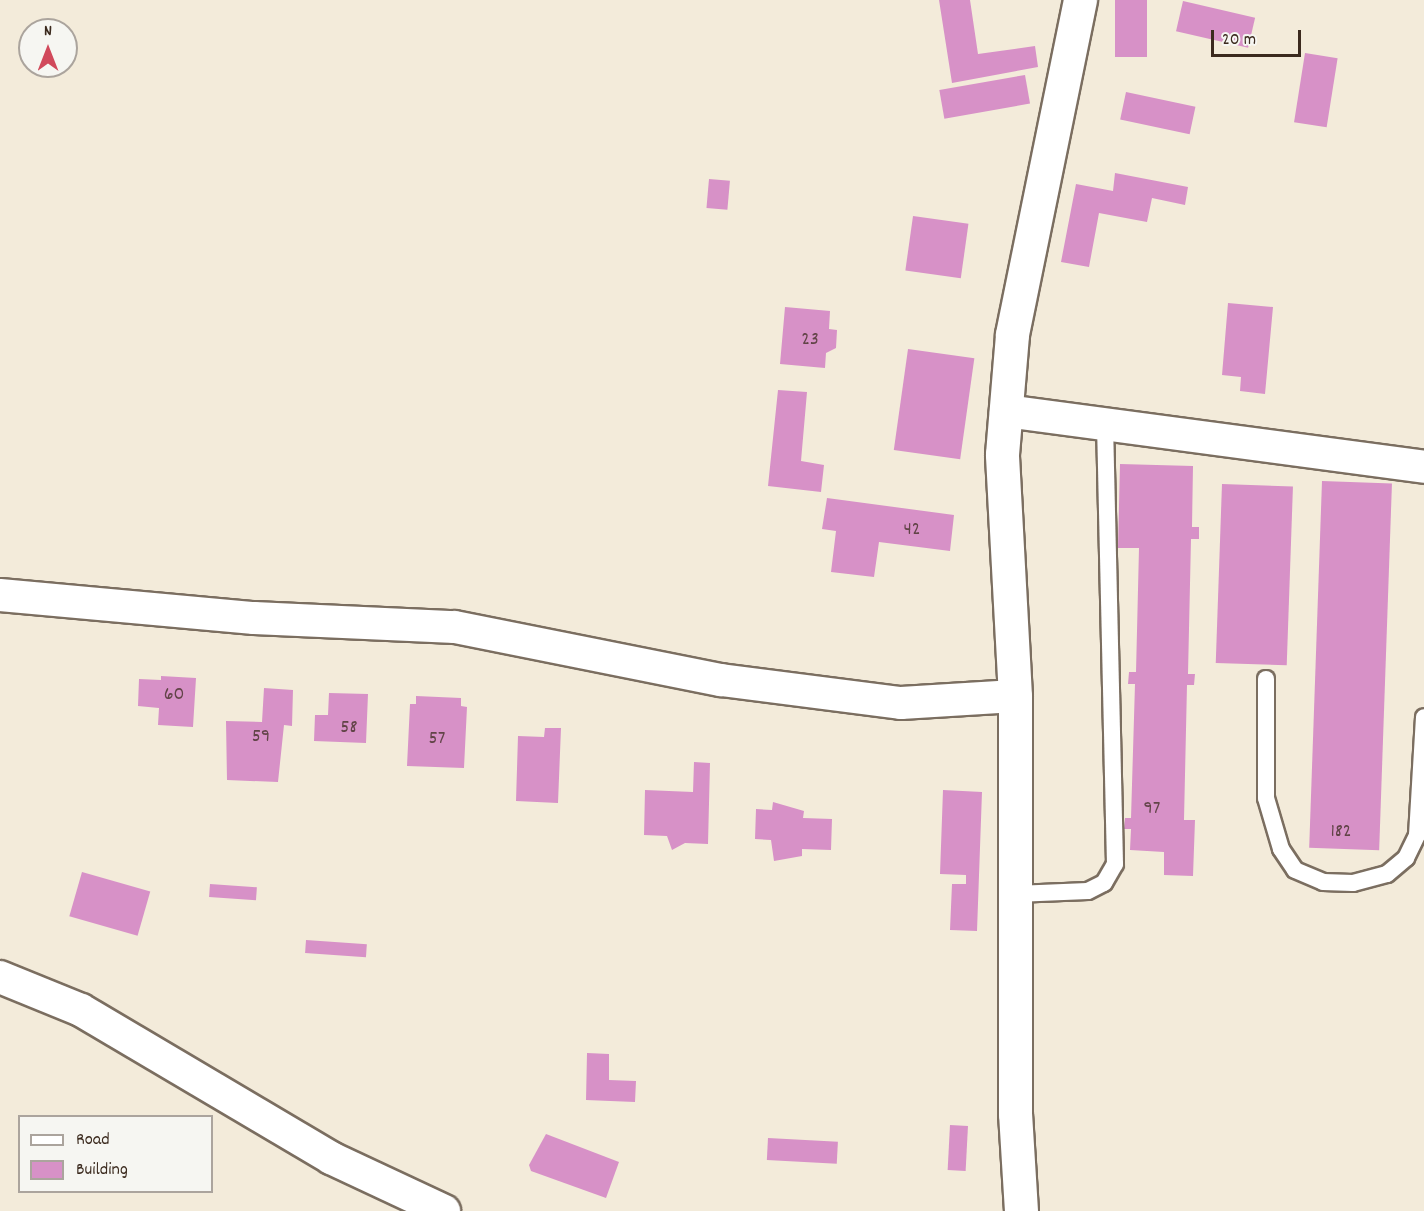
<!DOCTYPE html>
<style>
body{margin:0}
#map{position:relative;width:1424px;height:1211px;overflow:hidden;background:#f3ebda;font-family:Dekko,sans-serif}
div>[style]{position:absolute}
.building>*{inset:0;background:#d791c7;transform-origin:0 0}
.roads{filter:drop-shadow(2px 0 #7b6e60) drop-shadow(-2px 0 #7b6e60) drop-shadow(0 2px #7b6e60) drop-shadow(0 -2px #7b6e60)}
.service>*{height:16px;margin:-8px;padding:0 8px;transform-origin:8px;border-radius:8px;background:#fff}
.minor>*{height:32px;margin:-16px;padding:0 16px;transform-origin:16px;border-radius:16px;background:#fff}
.tertiary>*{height:33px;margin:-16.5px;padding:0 16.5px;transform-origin:16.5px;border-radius:16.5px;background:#fff}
span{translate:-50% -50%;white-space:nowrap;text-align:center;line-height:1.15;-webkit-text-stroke:4.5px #f6f6f2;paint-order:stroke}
.number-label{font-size:20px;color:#624448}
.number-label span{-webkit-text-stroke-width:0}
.legend{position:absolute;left:18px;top:1115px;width:195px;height:78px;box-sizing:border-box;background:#f6f6f2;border:2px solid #aba49d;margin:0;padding:8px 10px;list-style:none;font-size:18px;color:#3b2a1e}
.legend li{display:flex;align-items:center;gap:12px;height:30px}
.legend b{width:30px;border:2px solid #aba49d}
.north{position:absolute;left:18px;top:18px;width:60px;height:60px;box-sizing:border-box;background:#f6f6f2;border:2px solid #aba49d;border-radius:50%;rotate:0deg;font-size:16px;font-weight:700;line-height:24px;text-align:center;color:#3b2a1e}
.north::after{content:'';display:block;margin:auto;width:21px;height:27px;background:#d1495b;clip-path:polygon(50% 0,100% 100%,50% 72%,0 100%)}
.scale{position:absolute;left:1211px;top:30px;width:90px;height:27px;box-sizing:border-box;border:3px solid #3b2a1e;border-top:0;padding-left:8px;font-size:18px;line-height:21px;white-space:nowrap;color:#3b2a1e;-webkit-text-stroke:4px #f6f6f2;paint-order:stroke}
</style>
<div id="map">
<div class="building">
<div style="clip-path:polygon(939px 0,970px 0,978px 54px,1035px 46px,1038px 67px,952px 83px)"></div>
<div style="left:1115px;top:0;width:32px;height:57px"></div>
<div style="left:1183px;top:1px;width:74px;height:31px;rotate:13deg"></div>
<div style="left:1305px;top:53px;width:33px;height:70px;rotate:9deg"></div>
<div style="left:1025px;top:75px;width:29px;height:87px;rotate:80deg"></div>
<div style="left:1126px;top:92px;width:71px;height:28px;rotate:12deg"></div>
<div style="clip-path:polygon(1115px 173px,1188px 187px,1185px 205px,1152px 198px,1147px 222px,1099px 213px,1089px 267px,1061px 262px,1076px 184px,1113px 191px)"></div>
<div style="left:709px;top:179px;width:21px;height:29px;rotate:5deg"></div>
<div style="left:913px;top:216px;width:56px;height:55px;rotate:8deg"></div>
<div style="clip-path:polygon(1228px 303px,1273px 307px,1265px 394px,1240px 391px,1241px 377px,1222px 375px)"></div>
<div style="clip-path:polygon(785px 307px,830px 311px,829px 329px,837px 330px,836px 348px,826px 353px,825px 368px,780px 364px)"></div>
<div style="left:908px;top:349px;width:67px;height:102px;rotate:8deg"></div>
<div style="clip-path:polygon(778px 390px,807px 392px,801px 461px,824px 465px,821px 492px,768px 486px)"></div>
<div style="clip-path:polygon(1120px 464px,1193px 466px,1192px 527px,1199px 527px,1199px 539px,1191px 539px,1188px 674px,1195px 674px,1194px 685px,1187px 685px,1184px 820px,1195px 820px,1193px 876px,1164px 875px,1164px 852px,1130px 850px,1131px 829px,1124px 829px,1125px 818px,1131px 818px,1135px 684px,1128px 684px,1129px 672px,1136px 672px,1139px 548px,1118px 548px)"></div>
<div style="left:1322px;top:481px;width:70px;height:367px;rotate:2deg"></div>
<div style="left:1222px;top:484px;width:71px;height:179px;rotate:2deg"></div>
<div style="clip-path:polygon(827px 498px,954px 515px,950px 551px,879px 542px,874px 577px,831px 572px,836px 531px,822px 529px)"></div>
<div style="clip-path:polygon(161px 676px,196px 678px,193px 727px,158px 725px,159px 708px,138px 706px,139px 679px,161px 680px)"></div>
<div style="clip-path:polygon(264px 688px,293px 690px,292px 726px,284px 725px,278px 782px,227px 780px,226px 721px,262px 722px)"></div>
<div style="clip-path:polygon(329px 693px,368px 694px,366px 743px,314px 741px,315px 715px,328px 715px)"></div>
<div style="clip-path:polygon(416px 696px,461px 698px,461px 706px,467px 707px,464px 768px,407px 766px,410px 704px,416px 704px)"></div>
<div style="clip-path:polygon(545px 728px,561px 728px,558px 803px,516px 801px,518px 736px,544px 737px)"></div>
<div style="clip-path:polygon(694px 762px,710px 763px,708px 844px,685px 843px,672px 850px,667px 836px,644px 835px,645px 790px,693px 792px)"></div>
<div style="clip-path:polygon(943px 790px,982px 792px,977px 931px,950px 930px,952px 884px,966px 884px,966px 875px,940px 874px)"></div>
<div style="clip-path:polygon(773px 802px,804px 811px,803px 818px,832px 819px,831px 850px,802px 849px,802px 856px,774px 861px,771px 840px,755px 839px,756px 809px,772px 810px)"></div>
<div style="left:82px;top:872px;width:71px;height:46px;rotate:16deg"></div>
<div style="left:210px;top:884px;width:47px;height:13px;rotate:4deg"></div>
<div style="left:306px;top:940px;width:61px;height:13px;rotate:4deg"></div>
<div style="clip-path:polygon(587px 1053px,609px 1054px,609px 1080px,636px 1081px,635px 1102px,586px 1100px)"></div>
<div style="left:950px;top:1125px;width:18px;height:45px;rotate:3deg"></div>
<div style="clip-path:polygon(546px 1134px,619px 1162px,606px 1198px,531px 1171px,529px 1165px)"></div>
<div style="left:768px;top:1138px;width:70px;height:22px;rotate:3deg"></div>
</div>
<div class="roads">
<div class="service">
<div style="left:1266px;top:679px;width:119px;rotate:90deg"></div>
<div style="left:1266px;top:798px;width:53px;rotate:73.6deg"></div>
<div style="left:1281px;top:849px;width:25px;rotate:56deg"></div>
<div style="left:1295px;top:870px;width:30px;rotate:23deg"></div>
<div style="left:1323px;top:882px;width:30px;rotate:2deg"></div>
<div style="left:1353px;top:883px;width:35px;rotate:-15deg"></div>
<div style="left:1387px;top:874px;width:25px;rotate:-40deg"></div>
<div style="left:1406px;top:858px;width:25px;rotate:-64deg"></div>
<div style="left:1417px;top:835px;width:118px;rotate:-86.6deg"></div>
<div style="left:1015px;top:894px;width:73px;rotate:-2.4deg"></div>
<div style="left:1088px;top:891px;width:18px;rotate:-27deg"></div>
<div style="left:1104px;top:883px;width:22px;rotate:-60deg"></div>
<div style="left:1115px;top:864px;width:439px;rotate:-91.3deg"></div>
</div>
<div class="minor">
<div style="left:1006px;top:411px;width:422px;rotate:7.6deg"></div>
<div style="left:0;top:595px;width:255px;rotate:5.2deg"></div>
<div style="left:254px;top:618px;width:201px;rotate:2.6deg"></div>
<div style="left:455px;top:627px;width:271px;rotate:11.3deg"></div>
<div style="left:721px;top:680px;width:181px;rotate:7.3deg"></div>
<div style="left:901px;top:703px;width:114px;rotate:-3.5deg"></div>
<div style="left:0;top:977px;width:87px;rotate:22.2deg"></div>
<div style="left:81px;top:1010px;width:291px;rotate:30.6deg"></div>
<div style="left:331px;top:1158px;width:125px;rotate:25.1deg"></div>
</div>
<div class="tertiary">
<div style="left:1021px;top:1211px;width:97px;rotate:-93.5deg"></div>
<div style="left:1015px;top:1114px;width:418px;rotate:-90deg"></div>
<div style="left:1015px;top:696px;width:242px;rotate:-93.1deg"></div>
<div style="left:1002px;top:454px;width:120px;rotate:-85.2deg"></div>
<div style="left:1012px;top:334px;width:341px;rotate:-78.5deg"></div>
</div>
</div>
<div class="number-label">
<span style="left:810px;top:340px">23</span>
<span style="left:912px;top:530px">42</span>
<span style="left:174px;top:695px">60</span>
<span style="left:349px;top:728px">58</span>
<span style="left:261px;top:737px">59</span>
<span style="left:437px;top:739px">57</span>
<span style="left:1152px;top:809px">97</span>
<span style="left:1341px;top:832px">182</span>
</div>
<ul class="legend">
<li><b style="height:8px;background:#fff"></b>Road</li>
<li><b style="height:16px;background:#d791c7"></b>Building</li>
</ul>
<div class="north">N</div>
<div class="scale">20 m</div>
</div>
